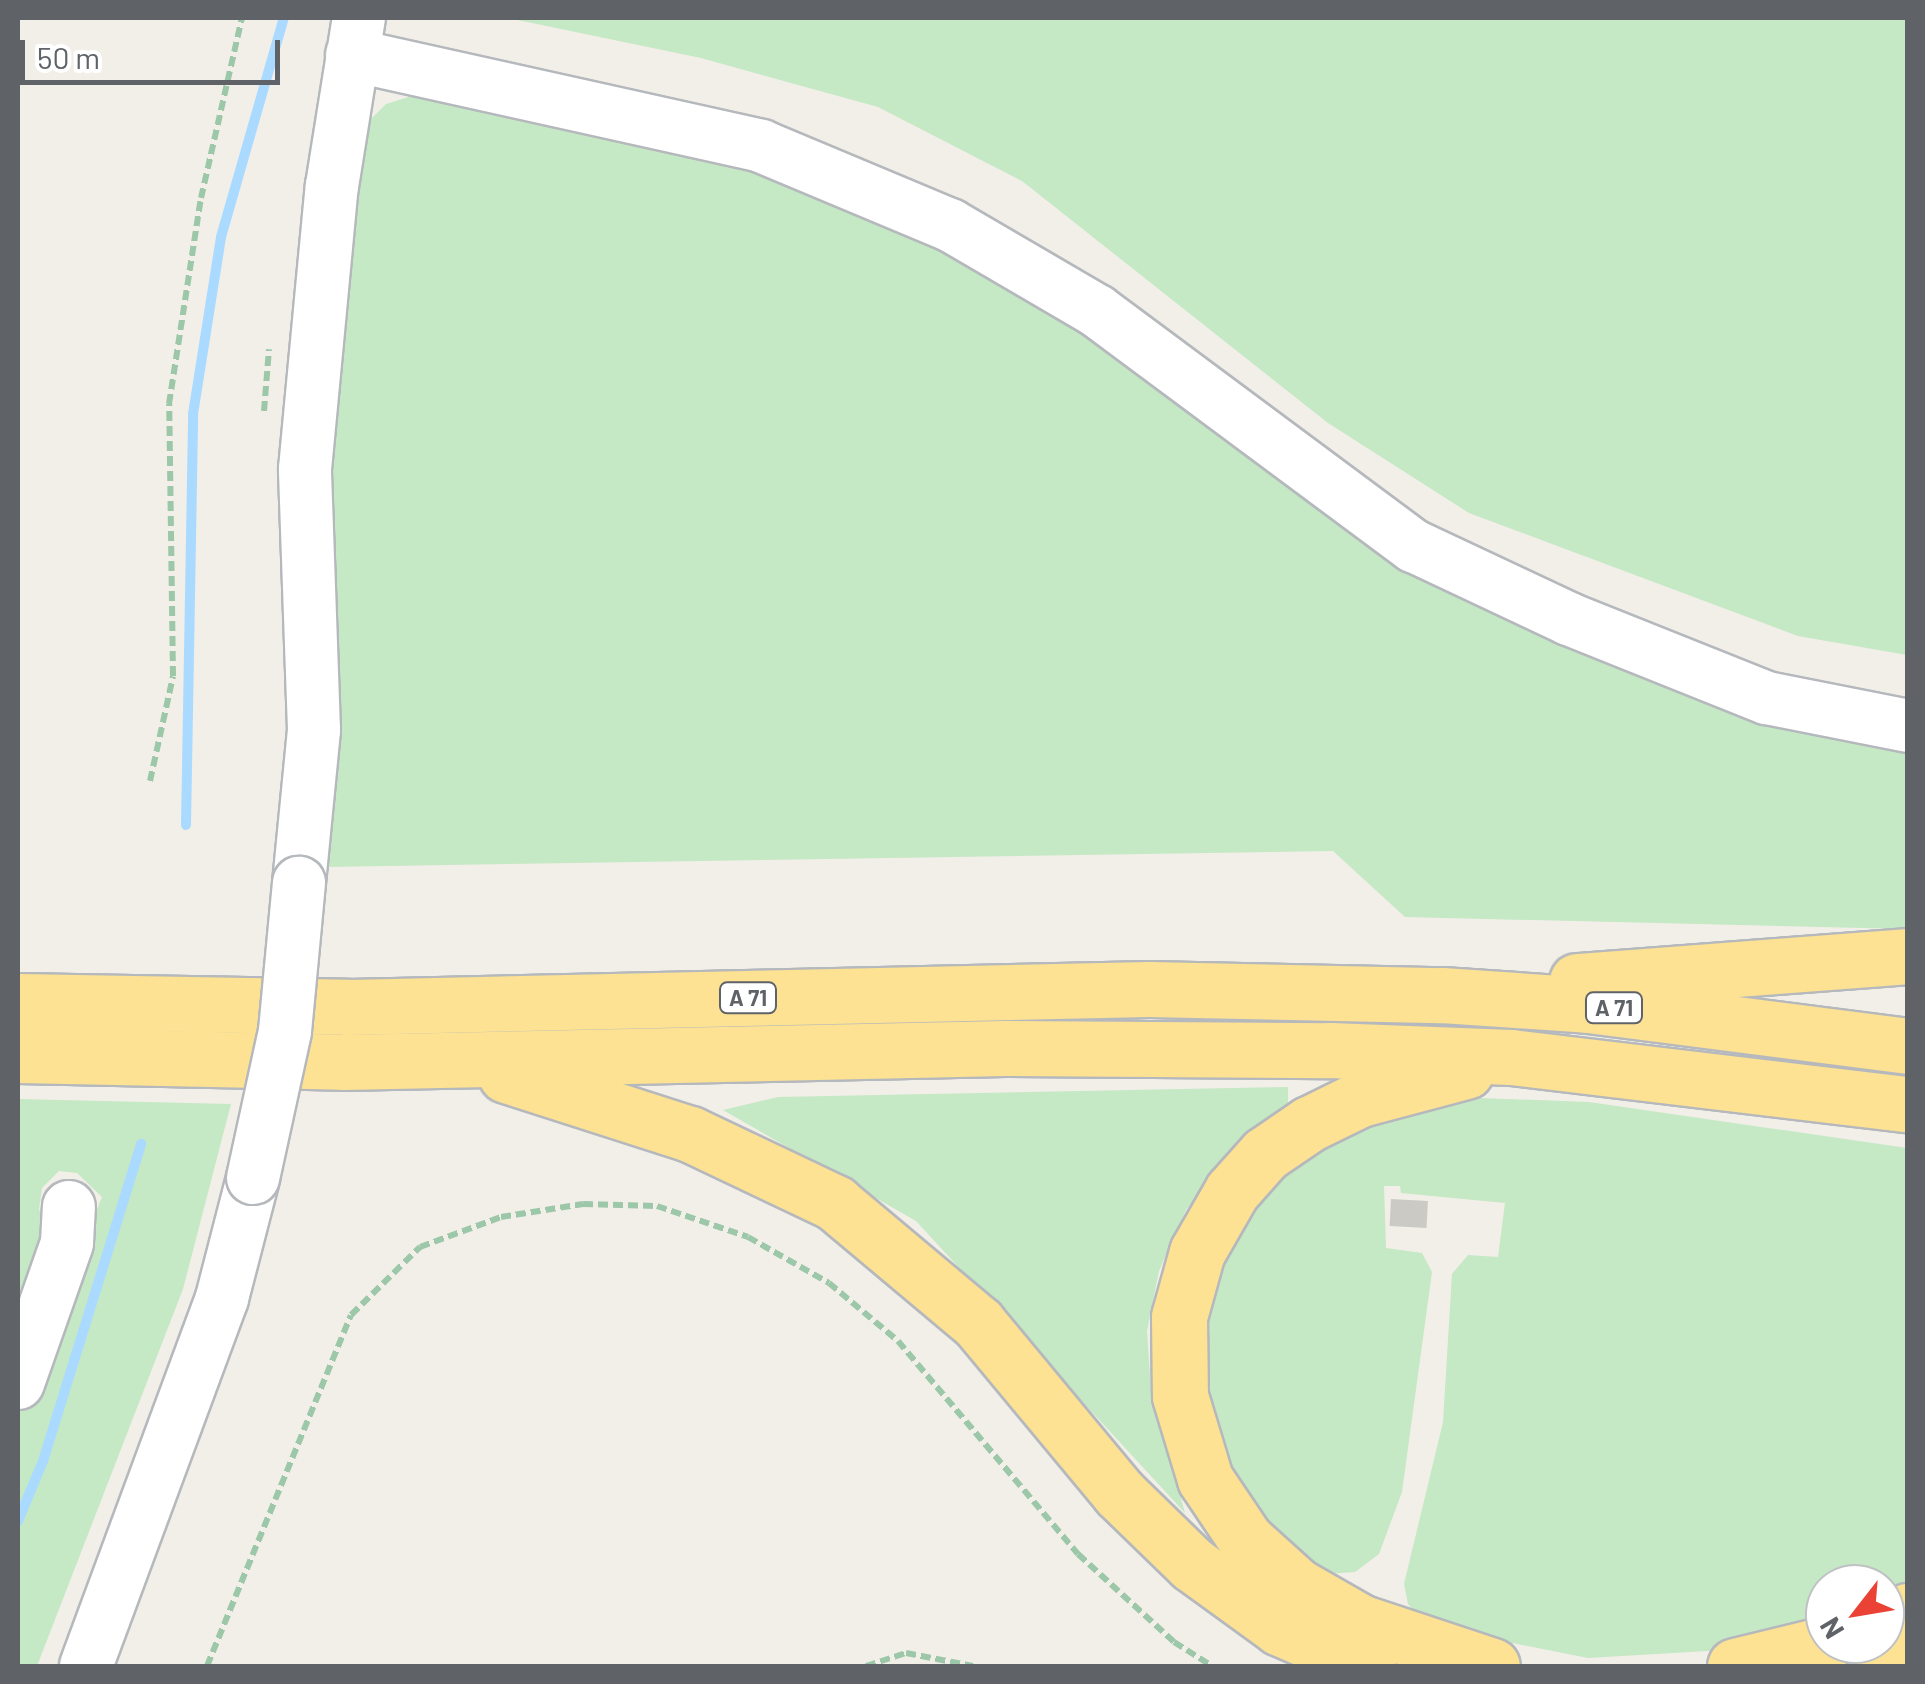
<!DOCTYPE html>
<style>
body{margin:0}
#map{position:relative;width:1925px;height:1684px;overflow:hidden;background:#f1efe8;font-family:Barlow,sans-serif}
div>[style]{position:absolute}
.green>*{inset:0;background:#c5e8c5}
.stream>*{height:10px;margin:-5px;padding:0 5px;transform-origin:5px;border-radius:5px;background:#aadaff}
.building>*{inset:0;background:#cccac5;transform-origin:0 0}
.path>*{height:6px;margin-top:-3px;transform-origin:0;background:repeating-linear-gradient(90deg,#9cc7a9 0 10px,transparent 0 15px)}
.roads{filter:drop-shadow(2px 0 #b5b8bc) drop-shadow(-2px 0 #b5b8bc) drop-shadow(0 2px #b5b8bc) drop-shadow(0 -2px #b5b8bc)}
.minor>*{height:52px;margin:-26px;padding:0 26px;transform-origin:26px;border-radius:26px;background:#fff}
.highway>*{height:55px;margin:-27.5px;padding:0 27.5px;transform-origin:27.5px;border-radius:27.5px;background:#fde293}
.bridges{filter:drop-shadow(2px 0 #b5b8bc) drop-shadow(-2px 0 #b5b8bc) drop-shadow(0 2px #b5b8bc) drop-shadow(0 -2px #b5b8bc)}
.minor-bridge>*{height:52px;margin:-26px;padding:0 26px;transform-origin:26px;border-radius:26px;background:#fff}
span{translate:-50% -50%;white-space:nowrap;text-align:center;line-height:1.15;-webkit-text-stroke:8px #fff;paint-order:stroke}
.shield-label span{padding:2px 8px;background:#fff;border:2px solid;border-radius:8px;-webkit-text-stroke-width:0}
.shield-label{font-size:22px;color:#5f6368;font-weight:700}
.frame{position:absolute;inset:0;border:20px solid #5f6368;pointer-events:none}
.north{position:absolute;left:1805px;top:1564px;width:100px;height:100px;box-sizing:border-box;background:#fff;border:2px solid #bfc1c3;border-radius:50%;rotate:239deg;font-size:28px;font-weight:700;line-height:40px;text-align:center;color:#5f6368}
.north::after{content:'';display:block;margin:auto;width:35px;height:45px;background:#ea4335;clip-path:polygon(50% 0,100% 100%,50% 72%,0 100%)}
.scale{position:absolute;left:20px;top:40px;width:260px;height:45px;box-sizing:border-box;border:5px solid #5f6368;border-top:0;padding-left:12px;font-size:30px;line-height:35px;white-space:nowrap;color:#5f6368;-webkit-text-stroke:8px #fff;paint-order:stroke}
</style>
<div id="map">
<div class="green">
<div style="clip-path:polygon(508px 18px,1907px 18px,1907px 655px,1798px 636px,1469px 513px,1328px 423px,1022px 181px,878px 107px,701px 58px)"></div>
<div style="clip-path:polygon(425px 92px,505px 105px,822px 188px,959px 251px,1101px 336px,1234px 437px,1907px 746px,1907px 929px,1405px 917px,1333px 851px,324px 867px,319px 545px,362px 128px,386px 104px)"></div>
<div style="clip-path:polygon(1288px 1087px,1288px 1109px,1237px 1147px,1186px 1210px,1159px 1271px,1147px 1331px,1151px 1391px,1185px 1513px,916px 1221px,723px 1110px,778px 1097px)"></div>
<div style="clip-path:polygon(1453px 1097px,1589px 1102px,1907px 1148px,1908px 1587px,1885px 1597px,1885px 1584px,1825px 1584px,1825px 1623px,1724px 1650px,1588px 1658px,1427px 1626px,1408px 1604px,1404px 1584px,1443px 1422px,1452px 1274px,1468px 1255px,1498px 1257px,1505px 1203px,1401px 1193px,1400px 1186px,1384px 1186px,1386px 1248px,1422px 1253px,1432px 1272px,1402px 1492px,1379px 1554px,1355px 1572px,1310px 1575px,1218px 1476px,1195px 1377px,1208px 1267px,1281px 1168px,1356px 1116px)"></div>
<div style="clip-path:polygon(18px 1099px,231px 1104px,183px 1289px,37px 1666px,18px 1666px,18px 1406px,102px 1197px,77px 1173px,59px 1171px,42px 1188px,39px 1209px,48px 1240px,18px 1353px)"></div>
</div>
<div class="stream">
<div style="left:186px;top:825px;width:411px;rotate:-89deg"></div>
<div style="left:193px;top:414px;width:179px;rotate:-81deg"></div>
<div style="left:221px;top:237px;width:228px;rotate:-74deg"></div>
<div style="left:18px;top:1521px;width:65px;rotate:-67.4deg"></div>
<div style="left:43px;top:1461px;width:332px;rotate:-72.8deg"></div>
</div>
<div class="building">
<div style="left:1391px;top:1199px;width:37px;height:27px;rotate:3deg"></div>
</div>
<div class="path">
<div style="left:264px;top:411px;width:62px;rotate:-85.4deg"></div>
<div style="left:150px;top:781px;width:107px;rotate:-77.6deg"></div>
<div style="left:173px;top:676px;width:272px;rotate:-90.8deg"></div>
<div style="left:169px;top:404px;width:208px;rotate:-81.2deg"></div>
<div style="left:201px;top:198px;width:185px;rotate:-77.2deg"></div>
<div style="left:207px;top:1666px;width:379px;rotate:-67.7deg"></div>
<div style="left:351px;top:1315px;width:97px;rotate:-44.6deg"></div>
<div style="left:420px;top:1247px;width:86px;rotate:-20.3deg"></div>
<div style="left:501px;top:1217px;width:83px;rotate:-9deg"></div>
<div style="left:583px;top:1204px;width:74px;rotate:1.5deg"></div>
<div style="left:657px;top:1206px;width:96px;rotate:18.8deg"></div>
<div style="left:748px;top:1237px;width:93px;rotate:29.6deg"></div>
<div style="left:829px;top:1283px;width:90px;rotate:40deg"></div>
<div style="left:898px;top:1341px;width:279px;rotate:49.8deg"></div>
<div style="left:1078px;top:1554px;width:130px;rotate:42.5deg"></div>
<div style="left:1174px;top:1642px;width:45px;rotate:32.3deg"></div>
<div style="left:866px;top:1666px;width:42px;rotate:-18deg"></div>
<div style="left:906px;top:1653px;width:68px;rotate:11deg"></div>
</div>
<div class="roads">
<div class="minor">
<div style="left:352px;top:55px;width:419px;rotate:12.5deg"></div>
<div style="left:761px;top:146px;width:205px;rotate:22.7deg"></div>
<div style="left:950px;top:225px;width:170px;rotate:30.3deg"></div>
<div style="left:1097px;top:311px;width:395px;rotate:36.6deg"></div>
<div style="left:1414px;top:546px;width:171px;rotate:25.2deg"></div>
<div style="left:1569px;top:619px;width:213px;rotate:21.8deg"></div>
<div style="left:1767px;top:698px;width:144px;rotate:11.2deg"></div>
<div style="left:299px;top:883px;width:154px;rotate:-84.4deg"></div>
<div style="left:314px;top:730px;width:261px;rotate:-92deg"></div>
<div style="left:305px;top:469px;width:284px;rotate:-84.6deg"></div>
<div style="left:332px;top:186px;width:170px;rotate:-80.9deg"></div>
<div style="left:18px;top:1383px;width:148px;rotate:-70.7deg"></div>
<div style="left:67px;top:1243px;width:36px;rotate:-87deg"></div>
<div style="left:86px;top:1666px;width:392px;rotate:-69.7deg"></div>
<div style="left:222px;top:1298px;width:124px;rotate:-75.5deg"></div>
</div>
<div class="highway">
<div style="left:1577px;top:981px;width:332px;rotate:-4.3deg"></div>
<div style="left:18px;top:1001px;width:330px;rotate:1deg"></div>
<div style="left:348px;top:1007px;width:801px;rotate:-1.29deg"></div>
<div style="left:1149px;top:989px;width:293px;rotate:1.2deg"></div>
<div style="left:1442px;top:995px;width:146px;rotate:3.9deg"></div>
<div style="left:1588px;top:1005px;width:323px;rotate:7.3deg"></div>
<div style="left:18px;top:1055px;width:325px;rotate:1.2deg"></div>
<div style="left:343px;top:1062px;width:662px;rotate:-1.21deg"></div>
<div style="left:1005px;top:1048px;width:325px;rotate:0.4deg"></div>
<div style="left:1330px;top:1050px;width:181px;rotate:2.2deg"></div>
<div style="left:1511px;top:1057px;width:400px;rotate:6.8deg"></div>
<div style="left:1466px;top:1071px;width:110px;rotate:165.2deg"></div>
<div style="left:1360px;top:1099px;width:57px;rotate:153.9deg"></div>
<div style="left:1309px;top:1124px;width:53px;rotate:145.7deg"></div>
<div style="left:1265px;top:1154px;width:50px;rotate:131.7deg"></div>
<div style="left:1232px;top:1191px;width:70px;rotate:119.8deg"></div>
<div style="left:1197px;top:1252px;width:67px;rotate:105.5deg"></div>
<div style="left:1179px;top:1317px;width:79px;rotate:89.3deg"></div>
<div style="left:1180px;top:1396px;width:87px;rotate:73.2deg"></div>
<div style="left:1205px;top:1479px;width:73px;rotate:56.1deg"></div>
<div style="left:1246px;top:1540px;width:69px;rotate:42deg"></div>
<div style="left:1297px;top:1586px;width:73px;rotate:29.7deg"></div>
<div style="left:1360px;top:1622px;width:139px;rotate:18.4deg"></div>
<div style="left:506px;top:1075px;width:193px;rotate:17.8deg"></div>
<div style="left:690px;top:1134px;width:161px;rotate:25.4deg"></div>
<div style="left:835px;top:1203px;width:187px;rotate:40deg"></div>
<div style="left:978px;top:1323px;width:221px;rotate:50.3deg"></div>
<div style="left:1119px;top:1493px;width:102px;rotate:44.2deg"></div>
<div style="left:1192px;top:1564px;width:109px;rotate:36deg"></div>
<div style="left:1280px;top:1628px;width:96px;rotate:23.4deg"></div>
<div style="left:1885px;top:1622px;width:25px;rotate:-26deg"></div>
<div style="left:1735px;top:1666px;width:93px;rotate:-13.7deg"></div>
<div style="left:1879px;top:1666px;width:32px;rotate:-24deg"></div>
</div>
</div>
<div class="bridges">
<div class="minor-bridge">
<div style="left:253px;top:1178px;width:150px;rotate:-77.7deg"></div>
<div style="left:285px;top:1031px;width:149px;rotate:-84.6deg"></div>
</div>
</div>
<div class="shield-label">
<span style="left:748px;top:998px">A 71</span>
<span style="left:1614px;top:1008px">A 71</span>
</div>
<div class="frame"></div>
<div class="north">N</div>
<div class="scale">50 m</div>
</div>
